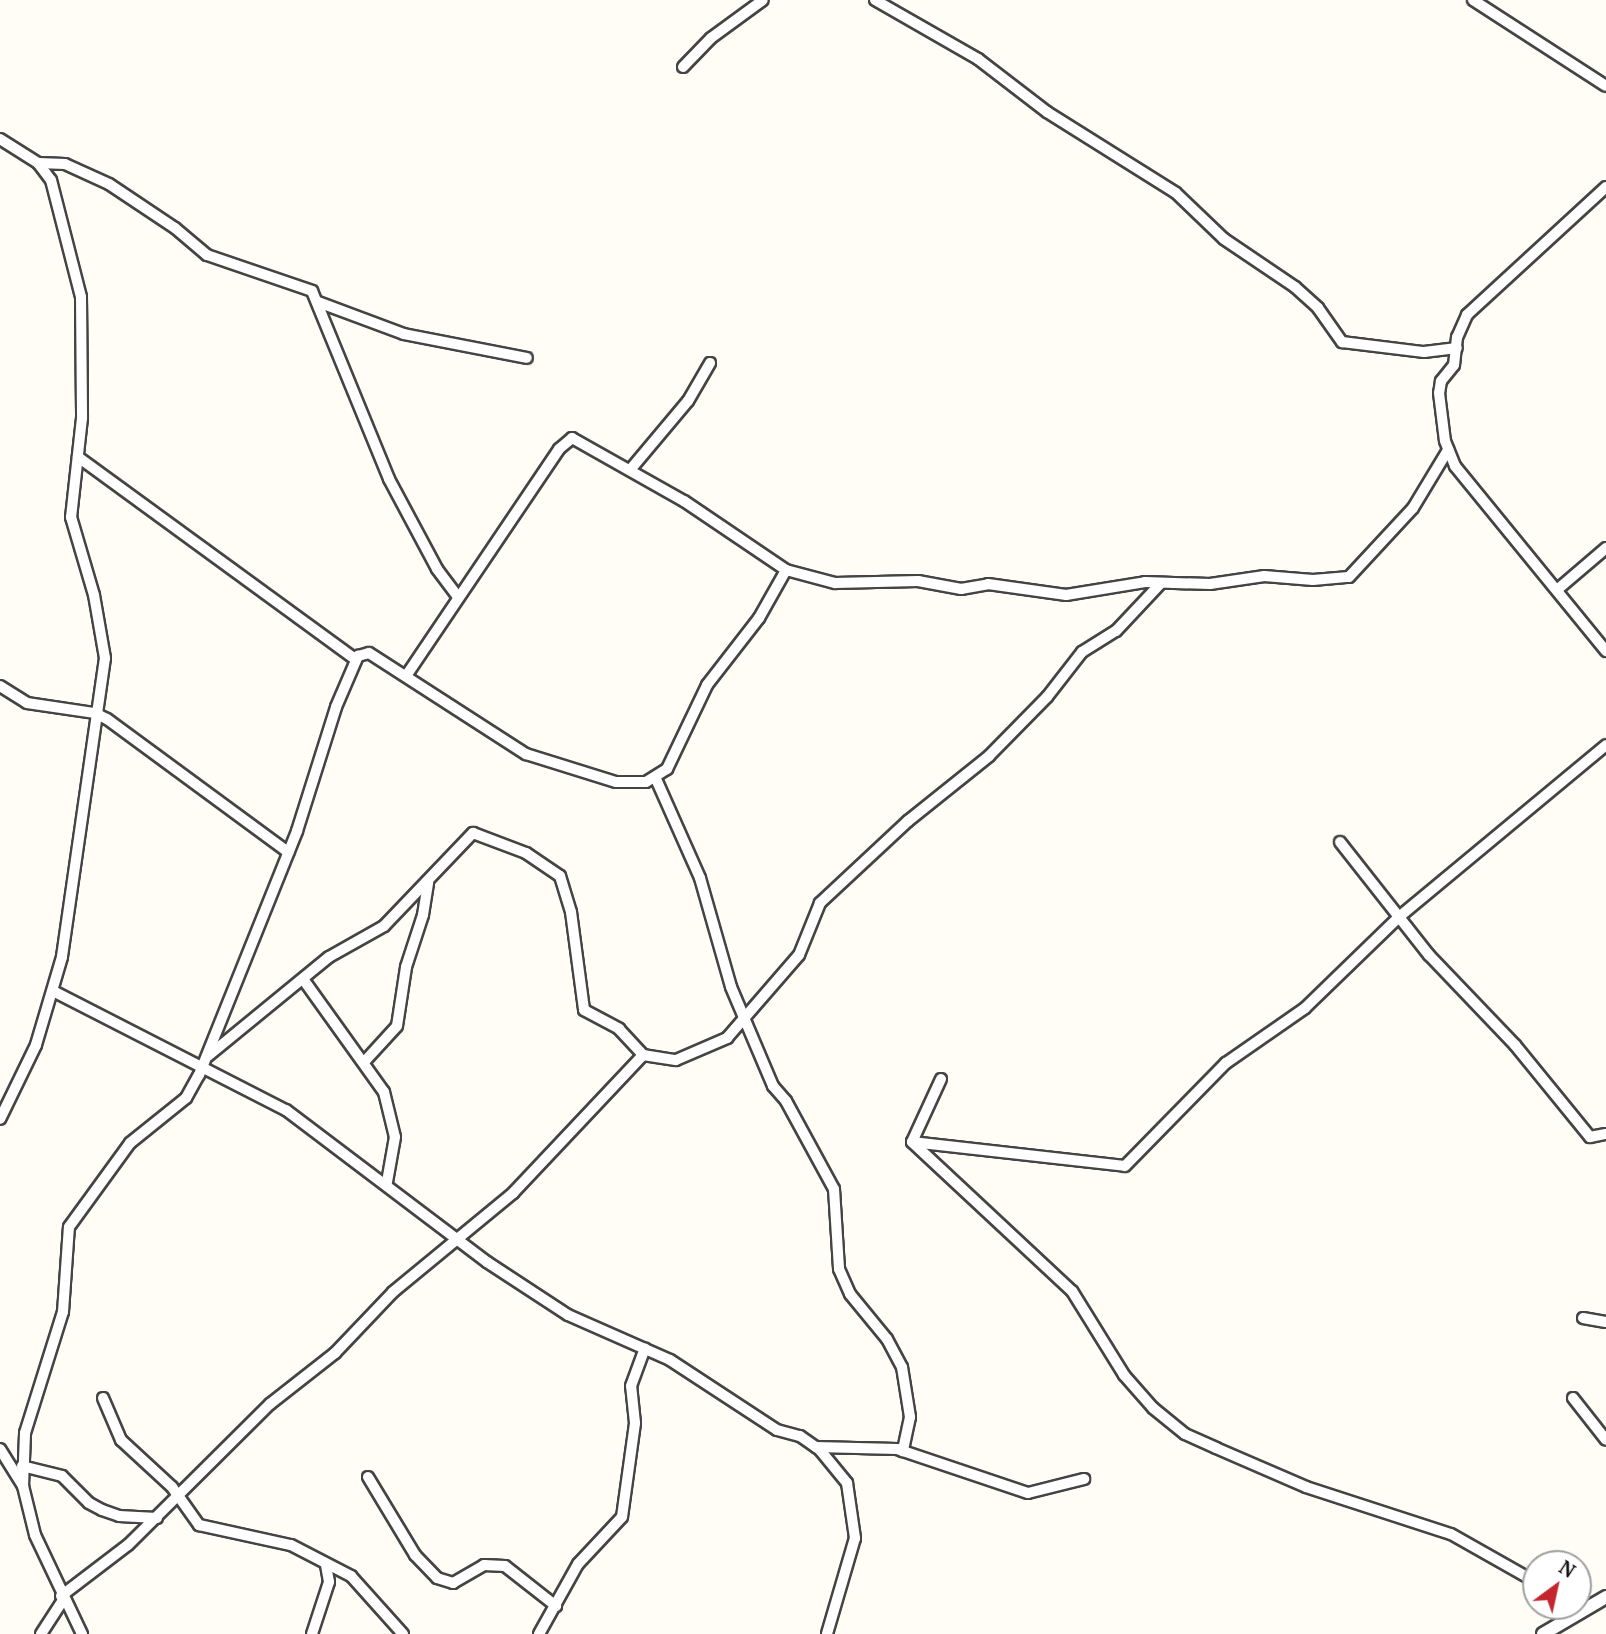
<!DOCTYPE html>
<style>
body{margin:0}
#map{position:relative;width:1606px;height:1634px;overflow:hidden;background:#fffdf5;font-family:"PT Serif",serif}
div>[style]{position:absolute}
.roads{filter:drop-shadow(2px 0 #444) drop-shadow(-2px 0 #444) drop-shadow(0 2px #444) drop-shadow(0 -2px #444)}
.minor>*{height:10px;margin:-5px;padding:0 5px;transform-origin:5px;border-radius:5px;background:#fff}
.tertiary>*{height:12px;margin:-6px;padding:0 6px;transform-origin:6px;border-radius:6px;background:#fff}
span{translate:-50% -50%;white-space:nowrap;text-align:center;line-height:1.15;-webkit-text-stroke:7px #fff;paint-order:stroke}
.north{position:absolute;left:1522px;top:1550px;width:70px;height:70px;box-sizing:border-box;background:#fff;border:2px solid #a0a0a0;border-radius:50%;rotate:33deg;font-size:19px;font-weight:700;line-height:28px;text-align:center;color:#111}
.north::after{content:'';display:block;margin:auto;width:24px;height:32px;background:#c4262e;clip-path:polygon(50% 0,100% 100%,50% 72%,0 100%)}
</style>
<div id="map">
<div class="roads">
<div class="minor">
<div style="left:875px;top:0;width:119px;rotate:29.8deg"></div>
<div style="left:978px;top:59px;width:87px;rotate:37.5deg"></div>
<div style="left:1047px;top:112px;width:152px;rotate:32.1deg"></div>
<div style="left:1176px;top:193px;width:66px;rotate:43.8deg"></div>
<div style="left:1224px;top:239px;width:86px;rotate:34.1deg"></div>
<div style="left:1295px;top:287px;width:31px;rotate:42deg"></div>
<div style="left:1318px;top:308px;width:42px;rotate:54.8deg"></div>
<div style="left:1342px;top:342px;width:83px;rotate:7deg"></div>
<div style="left:1424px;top:352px;width:33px;rotate:-7deg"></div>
<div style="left:1473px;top:0;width:158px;rotate:32.9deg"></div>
<div style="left:683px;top:67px;width:40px;rotate:-46deg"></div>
<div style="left:711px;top:38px;width:64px;rotate:-36.2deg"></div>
<div style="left:0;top:139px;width:45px;rotate:32.3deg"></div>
<div style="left:38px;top:163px;width:21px;rotate:53deg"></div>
<div style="left:51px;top:180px;width:121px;rotate:75.6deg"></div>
<div style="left:81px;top:297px;width:121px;rotate:89.5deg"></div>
<div style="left:82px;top:418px;width:100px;rotate:96.3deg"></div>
<div style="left:71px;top:517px;width:81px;rotate:73.6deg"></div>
<div style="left:94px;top:595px;width:64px;rotate:80.1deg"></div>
<div style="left:105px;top:658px;width:302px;rotate:98.2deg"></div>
<div style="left:62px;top:957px;width:92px;rotate:106.5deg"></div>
<div style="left:36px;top:1045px;width:82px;rotate:115.9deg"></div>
<div style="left:38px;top:163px;width:27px;rotate:2deg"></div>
<div style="left:65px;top:164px;width:48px;rotate:24.4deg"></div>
<div style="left:109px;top:184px;width:79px;rotate:33.7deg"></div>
<div style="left:175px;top:228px;width:42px;rotate:40.2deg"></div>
<div style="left:207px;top:255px;width:111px;rotate:18.9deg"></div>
<div style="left:312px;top:291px;width:203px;rotate:67.7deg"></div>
<div style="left:389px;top:479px;width:102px;rotate:61.9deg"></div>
<div style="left:437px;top:569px;width:34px;rotate:53deg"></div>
<div style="left:1606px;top:187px;width:189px;rotate:137.4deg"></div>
<div style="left:1467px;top:315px;width:24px;rotate:114deg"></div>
<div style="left:1457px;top:337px;width:28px;rotate:96deg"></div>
<div style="left:1454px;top:365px;width:21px;rotate:129deg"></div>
<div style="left:1441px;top:381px;width:12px;rotate:99deg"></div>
<div style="left:1439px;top:393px;width:48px;rotate:82.9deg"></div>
<div style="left:1445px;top:441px;width:27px;rotate:68deg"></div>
<div style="left:1455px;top:466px;width:239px;rotate:50.8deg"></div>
<div style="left:318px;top:302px;width:92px;rotate:20.4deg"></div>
<div style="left:404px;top:334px;width:125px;rotate:11deg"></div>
<div style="left:78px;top:457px;width:344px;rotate:36.1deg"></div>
<div style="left:630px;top:470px;width:90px;rotate:-50deg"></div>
<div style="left:688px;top:401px;width:44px;rotate:-59.9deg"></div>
<div style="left:1558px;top:589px;width:63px;rotate:-40.5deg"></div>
<div style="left:406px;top:676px;width:274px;rotate:-56deg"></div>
<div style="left:559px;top:449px;width:17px;rotate:-40deg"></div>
<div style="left:572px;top:438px;width:129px;rotate:29.4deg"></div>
<div style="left:684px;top:501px;width:123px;rotate:34.1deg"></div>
<div style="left:786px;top:570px;width:51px;rotate:14.9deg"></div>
<div style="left:835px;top:583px;width:83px;rotate:-1.4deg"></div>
<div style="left:918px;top:581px;width:44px;rotate:10.5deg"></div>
<div style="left:961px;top:589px;width:27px;rotate:-10deg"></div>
<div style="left:988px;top:584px;width:79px;rotate:8deg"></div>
<div style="left:1066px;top:595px;width:80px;rotate:-9.3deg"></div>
<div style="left:1145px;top:582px;width:65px;rotate:1.8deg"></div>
<div style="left:1210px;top:584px;width:55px;rotate:-8.4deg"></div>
<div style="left:1264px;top:576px;width:49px;rotate:4.7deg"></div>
<div style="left:1313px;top:580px;width:36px;rotate:-5deg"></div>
<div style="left:1349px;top:577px;width:94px;rotate:-47.2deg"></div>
<div style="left:1413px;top:508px;width:68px;rotate:-58.9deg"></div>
<div style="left:0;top:686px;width:32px;rotate:32deg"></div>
<div style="left:27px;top:703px;width:69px;rotate:8.4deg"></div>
<div style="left:95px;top:713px;width:13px;rotate:27deg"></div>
<div style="left:107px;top:719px;width:225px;rotate:36.3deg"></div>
<div style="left:656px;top:779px;width:108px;rotate:66deg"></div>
<div style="left:700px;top:878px;width:113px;rotate:74.1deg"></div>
<div style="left:731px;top:987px;width:108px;rotate:67deg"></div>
<div style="left:773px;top:1086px;width:20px;rotate:49deg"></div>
<div style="left:786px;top:1101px;width:100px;rotate:61.4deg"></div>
<div style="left:834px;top:1189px;width:80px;rotate:86.4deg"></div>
<div style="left:839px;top:1269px;width:27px;rotate:66deg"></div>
<div style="left:850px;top:1294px;width:58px;rotate:50.6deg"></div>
<div style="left:887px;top:1339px;width:32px;rotate:62deg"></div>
<div style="left:902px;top:1367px;width:51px;rotate:80.9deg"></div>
<div style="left:910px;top:1417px;width:35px;rotate:102deg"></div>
<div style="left:1340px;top:842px;width:144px;rotate:51.8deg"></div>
<div style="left:1429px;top:955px;width:124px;rotate:46.3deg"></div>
<div style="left:1515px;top:1045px;width:119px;rotate:50.8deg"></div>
<div style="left:1590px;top:1137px;width:16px;rotate:-11deg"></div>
<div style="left:303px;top:979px;width:139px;rotate:54.4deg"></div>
<div style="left:384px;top:1092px;width:46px;rotate:76.3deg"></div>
<div style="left:395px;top:1137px;width:46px;rotate:100.1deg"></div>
<div style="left:53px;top:991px;width:262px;rotate:27.1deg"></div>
<div style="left:286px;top:1110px;width:252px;rotate:37.1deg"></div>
<div style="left:487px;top:1262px;width:97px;rotate:33.2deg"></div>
<div style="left:568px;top:1315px;width:111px;rotate:23.8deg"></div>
<div style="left:670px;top:1360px;width:128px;rotate:33.2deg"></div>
<div style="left:777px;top:1430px;width:24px;rotate:15deg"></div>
<div style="left:800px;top:1436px;width:24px;rotate:35deg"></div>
<div style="left:820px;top:1450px;width:43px;rotate:50.7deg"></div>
<div style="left:847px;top:1483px;width:56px;rotate:81.7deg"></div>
<div style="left:855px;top:1538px;width:100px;rotate:106.3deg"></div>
<div style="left:208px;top:1056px;width:156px;rotate:-39.3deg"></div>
<div style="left:329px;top:957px;width:63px;rotate:-29.4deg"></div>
<div style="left:384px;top:926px;width:129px;rotate:-46.3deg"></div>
<div style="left:473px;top:833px;width:57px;rotate:20.7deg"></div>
<div style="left:526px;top:853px;width:41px;rotate:34.1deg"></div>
<div style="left:560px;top:876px;width:38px;rotate:73deg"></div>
<div style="left:571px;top:912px;width:99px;rotate:82.4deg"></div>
<div style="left:584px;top:1010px;width:40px;rotate:28deg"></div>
<div style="left:619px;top:1029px;width:35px;rotate:47deg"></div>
<div style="left:365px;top:1061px;width:47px;rotate:-47.6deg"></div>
<div style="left:397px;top:1026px;width:60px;rotate:-81.3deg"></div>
<div style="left:406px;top:967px;width:55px;rotate:-71.9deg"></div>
<div style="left:423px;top:915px;width:33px;rotate:-81deg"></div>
<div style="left:941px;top:1079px;width:69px;rotate:114.7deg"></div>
<div style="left:912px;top:1142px;width:219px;rotate:43deg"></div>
<div style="left:1072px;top:1291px;width:99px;rotate:58.2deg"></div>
<div style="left:1124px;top:1375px;width:44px;rotate:48.7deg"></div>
<div style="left:1153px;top:1408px;width:41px;rotate:39.1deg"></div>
<div style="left:1185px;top:1434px;width:34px;rotate:24deg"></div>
<div style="left:1216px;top:1448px;width:98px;rotate:23.4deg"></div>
<div style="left:1306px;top:1487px;width:152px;rotate:18deg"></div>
<div style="left:1451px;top:1534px;width:98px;rotate:29.5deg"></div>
<div style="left:912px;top:1142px;width:214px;rotate:6.4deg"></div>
<div style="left:1125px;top:1166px;width:144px;rotate:-45.6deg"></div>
<div style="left:1226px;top:1063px;width:96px;rotate:-34.8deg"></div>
<div style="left:1305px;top:1008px;width:131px;rotate:-44.1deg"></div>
<div style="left:1399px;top:917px;width:269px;rotate:-39.7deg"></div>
<div style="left:1583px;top:1318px;width:23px;rotate:10deg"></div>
<div style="left:103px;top:1398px;width:46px;rotate:66.8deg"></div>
<div style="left:121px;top:1440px;width:69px;rotate:42.7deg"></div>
<div style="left:172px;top:1487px;width:47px;rotate:54.6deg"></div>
<div style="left:199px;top:1525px;width:94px;rotate:12.3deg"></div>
<div style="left:291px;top:1545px;width:68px;rotate:27.3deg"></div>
<div style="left:351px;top:1576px;width:78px;rotate:48.1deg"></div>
<div style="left:1573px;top:1398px;width:53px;rotate:51.8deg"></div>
<div style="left:816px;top:1447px;width:81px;rotate:1.4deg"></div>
<div style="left:897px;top:1449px;width:138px;rotate:18.6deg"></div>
<div style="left:1028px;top:1493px;width:58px;rotate:-14deg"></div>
<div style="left:0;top:1449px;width:44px;rotate:58.1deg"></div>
<div style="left:23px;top:1486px;width:50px;rotate:76.2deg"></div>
<div style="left:35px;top:1535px;width:110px;rotate:64.6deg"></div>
<div style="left:22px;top:1466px;width:41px;rotate:14deg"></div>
<div style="left:62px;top:1476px;width:38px;rotate:45deg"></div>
<div style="left:89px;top:1503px;width:15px;rotate:28deg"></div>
<div style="left:102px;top:1510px;width:18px;rotate:19deg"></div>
<div style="left:119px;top:1516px;width:38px;rotate:3deg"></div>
<div style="left:368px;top:1477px;width:91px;rotate:58.9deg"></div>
<div style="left:415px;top:1555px;width:32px;rotate:46deg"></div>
<div style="left:437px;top:1578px;width:17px;rotate:17deg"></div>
<div style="left:453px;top:1583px;width:36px;rotate:-30deg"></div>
<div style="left:484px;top:1565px;width:21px;rotate:3deg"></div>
<div style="left:505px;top:1566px;width:65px;rotate:38.1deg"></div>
<div style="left:23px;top:1486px;width:53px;rotate:-87.8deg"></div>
<div style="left:25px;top:1433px;width:127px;rotate:-72.6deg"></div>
<div style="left:63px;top:1312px;width:85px;rotate:-86deg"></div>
<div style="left:69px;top:1227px;width:104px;rotate:-54deg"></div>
<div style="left:130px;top:1143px;width:72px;rotate:-38.8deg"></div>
<div style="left:186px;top:1098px;width:26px;rotate:-61deg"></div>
<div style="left:199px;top:1075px;width:263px;rotate:-68.1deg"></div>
<div style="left:297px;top:831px;width:130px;rotate:-72.5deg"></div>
<div style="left:336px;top:707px;width:56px;rotate:-66.7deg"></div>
<div style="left:358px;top:656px;width:11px;rotate:-15deg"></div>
<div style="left:369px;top:653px;width:187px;rotate:32.8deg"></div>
<div style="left:526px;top:754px;width:94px;rotate:17.3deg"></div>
<div style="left:616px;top:782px;width:30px"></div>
<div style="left:646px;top:782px;width:25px;rotate:-32deg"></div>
<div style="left:667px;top:769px;width:93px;rotate:-64.5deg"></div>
<div style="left:707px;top:685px;width:85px;rotate:-52.2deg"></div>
<div style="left:759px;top:618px;width:55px;rotate:-60.6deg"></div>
<div style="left:61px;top:1596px;width:84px;rotate:-37.3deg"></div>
<div style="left:128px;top:1545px;width:200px;rotate:-44.8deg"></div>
<div style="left:270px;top:1404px;width:83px;rotate:-38.1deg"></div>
<div style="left:335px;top:1353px;width:84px;rotate:-46.4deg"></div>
<div style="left:393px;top:1292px;width:156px;rotate:-39.5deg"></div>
<div style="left:513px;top:1193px;width:190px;rotate:-46.7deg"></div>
<div style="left:643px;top:1055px;width:33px;rotate:9deg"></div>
<div style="left:676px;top:1060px;width:56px;rotate:-23.3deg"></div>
<div style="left:727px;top:1038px;width:110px;rotate:-49.1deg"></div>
<div style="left:799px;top:955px;width:56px;rotate:-68deg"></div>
<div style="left:820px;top:903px;width:120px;rotate:-43deg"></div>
<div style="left:908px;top:821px;width:104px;rotate:-38.7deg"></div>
<div style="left:989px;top:756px;width:83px;rotate:-45.5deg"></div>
<div style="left:1047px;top:697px;width:57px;rotate:-52.1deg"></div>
<div style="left:1082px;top:652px;width:40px;rotate:-32deg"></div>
<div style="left:1116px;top:631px;width:66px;rotate:-46.8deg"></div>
<div style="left:41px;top:1634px;width:40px;rotate:-57.1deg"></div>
<div style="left:312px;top:1634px;width:55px;rotate:-71.9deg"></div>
<div style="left:329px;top:1582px;width:17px;rotate:-100deg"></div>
<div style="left:539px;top:1634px;width:80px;rotate:-60.9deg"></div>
<div style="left:578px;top:1564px;width:64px;rotate:-46.9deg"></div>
<div style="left:622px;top:1517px;width:95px;rotate:-82.1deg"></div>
<div style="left:635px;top:1423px;width:37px;rotate:-96deg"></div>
<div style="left:631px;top:1386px;width:40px;rotate:-69.8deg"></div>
</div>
<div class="tertiary">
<div style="left:1543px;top:1634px;width:73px;rotate:-30.4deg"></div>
</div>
</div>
<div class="north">N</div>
</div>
